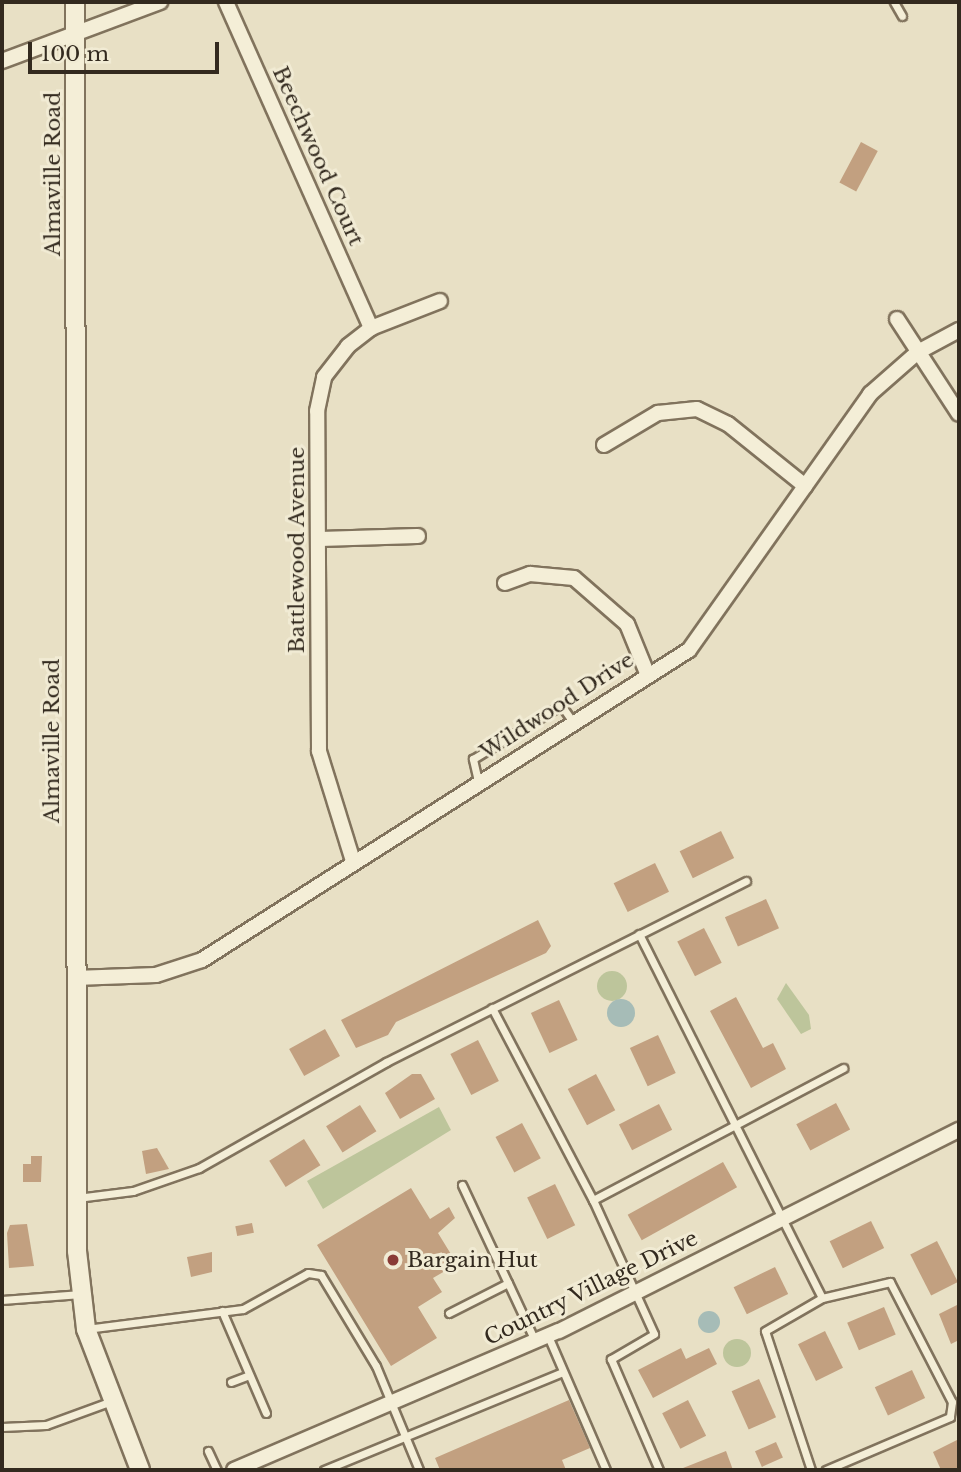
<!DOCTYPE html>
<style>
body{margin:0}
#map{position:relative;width:961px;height:1472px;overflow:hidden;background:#e8e0c5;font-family:"Libre Baskerville",serif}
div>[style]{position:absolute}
.green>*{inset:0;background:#bdc59b}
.round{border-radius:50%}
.water>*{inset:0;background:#a6bcb7}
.building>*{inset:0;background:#c2a080;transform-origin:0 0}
.roads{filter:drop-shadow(2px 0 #81735d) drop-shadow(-2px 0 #81735d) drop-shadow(0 2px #81735d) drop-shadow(0 -2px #81735d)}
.service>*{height:7px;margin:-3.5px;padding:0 3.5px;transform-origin:3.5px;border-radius:3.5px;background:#f4eed7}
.minor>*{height:14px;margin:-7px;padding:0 7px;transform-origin:7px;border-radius:7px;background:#f4eed7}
.tertiary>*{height:18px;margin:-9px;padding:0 9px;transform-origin:9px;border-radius:9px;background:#f4eed7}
.dots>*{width:19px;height:19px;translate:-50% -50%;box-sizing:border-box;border:4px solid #f1ebd4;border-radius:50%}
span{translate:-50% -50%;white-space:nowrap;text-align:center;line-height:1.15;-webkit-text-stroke:6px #f1ebd4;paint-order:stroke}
.street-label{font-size:21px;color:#332a1f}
.poi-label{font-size:21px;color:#332a1f}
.left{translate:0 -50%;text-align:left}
.frame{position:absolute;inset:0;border:4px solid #332a1f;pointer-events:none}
.scale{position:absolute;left:28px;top:42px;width:191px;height:32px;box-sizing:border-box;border:4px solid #332a1f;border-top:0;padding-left:9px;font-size:21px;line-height:24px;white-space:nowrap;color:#332a1f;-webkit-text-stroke:5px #f1ebd4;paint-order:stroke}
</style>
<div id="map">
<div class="green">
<div class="round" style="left:597px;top:971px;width:30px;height:30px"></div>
<div style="clip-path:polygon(786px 983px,809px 1015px,811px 1029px,801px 1034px,777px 999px)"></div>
<div style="clip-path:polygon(439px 1107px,451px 1130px,323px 1209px,307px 1181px)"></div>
<div class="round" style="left:723px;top:1339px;width:28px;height:28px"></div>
</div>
<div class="water">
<div class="round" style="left:607px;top:999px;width:28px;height:28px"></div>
<div class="round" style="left:698px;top:1311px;width:22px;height:22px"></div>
</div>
<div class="building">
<div style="left:861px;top:142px;width:19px;height:46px;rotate:28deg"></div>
<div style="left:721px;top:831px;width:30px;height:46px;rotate:64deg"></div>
<div style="left:655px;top:863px;width:32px;height:46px;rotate:64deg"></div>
<div style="left:766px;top:899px;width:32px;height:45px;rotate:66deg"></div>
<div style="clip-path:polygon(538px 920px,551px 946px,546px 953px,396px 1022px,388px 1035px,356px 1048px,341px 1020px)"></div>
<div style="left:704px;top:928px;width:39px;height:30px;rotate:63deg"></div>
<div style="clip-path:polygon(736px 997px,763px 1048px,773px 1043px,786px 1069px,751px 1088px,710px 1011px)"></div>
<div style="left:559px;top:1000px;width:44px;height:31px;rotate:65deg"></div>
<div style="left:325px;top:1029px;width:31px;height:41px;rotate:61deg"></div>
<div style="left:658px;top:1035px;width:42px;height:31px;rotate:65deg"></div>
<div style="left:478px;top:1040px;width:46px;height:31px;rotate:63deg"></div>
<div style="clip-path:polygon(412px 1074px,421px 1074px,435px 1099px,400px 1119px,385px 1093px)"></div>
<div style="left:596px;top:1074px;width:41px;height:32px;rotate:62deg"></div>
<div style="left:836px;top:1103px;width:30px;height:45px;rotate:62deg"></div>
<div style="left:659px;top:1104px;width:29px;height:45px;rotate:63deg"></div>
<div style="left:360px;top:1105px;width:31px;height:40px;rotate:58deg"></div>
<div style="left:522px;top:1123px;width:40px;height:30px;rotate:62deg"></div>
<div style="left:304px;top:1139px;width:31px;height:41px;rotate:58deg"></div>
<div style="clip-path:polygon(157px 1148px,169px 1169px,146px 1174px,142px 1151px)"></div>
<div style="clip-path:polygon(31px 1156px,42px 1156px,41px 1182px,23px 1182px,23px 1164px,31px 1164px)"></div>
<div style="left:723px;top:1162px;width:29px;height:109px;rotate:61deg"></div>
<div style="left:555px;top:1184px;width:46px;height:31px;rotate:64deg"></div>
<div style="clip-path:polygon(411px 1188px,430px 1219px,449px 1207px,455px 1218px,438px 1233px,457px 1264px,433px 1278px,442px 1292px,418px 1307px,437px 1338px,391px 1366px,317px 1245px)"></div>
<div style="left:871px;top:1221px;width:30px;height:46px;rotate:64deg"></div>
<div style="left:252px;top:1223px;width:10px;height:17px;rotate:79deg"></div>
<div style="clip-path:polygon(27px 1224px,34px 1266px,9px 1268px,7px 1233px,10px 1225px)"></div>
<div style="left:937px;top:1241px;width:46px;height:30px;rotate:63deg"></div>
<div style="clip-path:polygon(212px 1252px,212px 1272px,191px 1277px,187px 1257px)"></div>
<div style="left:775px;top:1267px;width:30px;height:46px;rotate:64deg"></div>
<div style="clip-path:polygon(959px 1304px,959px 1340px,951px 1344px,939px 1314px)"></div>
<div style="left:884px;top:1307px;width:30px;height:40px;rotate:67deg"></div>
<div style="left:825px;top:1331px;width:41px;height:30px;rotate:64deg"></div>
<div style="clip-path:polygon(681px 1348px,686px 1359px,709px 1348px,717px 1364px,653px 1398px,638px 1370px)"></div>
<div style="left:912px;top:1370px;width:31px;height:41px;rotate:65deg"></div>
<div style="left:759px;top:1379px;width:42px;height:30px;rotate:66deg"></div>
<div style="clip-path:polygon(569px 1400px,590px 1448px,562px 1460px,566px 1470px,440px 1470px,435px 1458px)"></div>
<div style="left:688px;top:1400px;width:40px;height:29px;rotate:63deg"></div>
<div style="clip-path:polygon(959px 1439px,959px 1470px,941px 1470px,933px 1452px)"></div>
<div style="left:776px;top:1442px;width:17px;height:23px;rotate:66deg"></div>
<div style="clip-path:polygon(726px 1451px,733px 1470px,678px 1470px)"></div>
</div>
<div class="roads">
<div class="service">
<div style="left:894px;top:2px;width:16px;rotate:60deg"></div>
<div style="left:478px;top:781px;width:23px;rotate:-103deg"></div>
<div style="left:473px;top:759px;width:103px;rotate:-31.5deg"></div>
<div style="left:561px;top:705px;width:19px;rotate:55deg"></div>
<div style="left:639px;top:934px;width:407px;rotate:63.3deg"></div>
<div style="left:492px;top:1008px;width:217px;rotate:62.3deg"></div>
<div style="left:593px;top:1200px;width:147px;rotate:65.5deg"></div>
<div style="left:654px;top:1334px;width:50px;rotate:149.8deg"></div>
<div style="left:611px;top:1359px;width:121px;rotate:66.6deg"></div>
<div style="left:462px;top:1185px;width:108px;rotate:64.9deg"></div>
<div style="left:77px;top:1198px;width:56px;rotate:-7.1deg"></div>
<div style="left:133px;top:1191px;width:70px;rotate:-19.2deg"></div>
<div style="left:199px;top:1168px;width:215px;rotate:-29.5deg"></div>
<div style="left:386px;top:1062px;width:403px;rotate:-26.7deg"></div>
<div style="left:593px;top:1200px;width:283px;rotate:-27.8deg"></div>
<div style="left:2px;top:1300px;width:79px;rotate:-4.3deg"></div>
<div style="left:222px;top:1311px;width:111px;rotate:66.7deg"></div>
<div style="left:449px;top:1313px;width:66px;rotate:-27deg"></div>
<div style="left:508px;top:1283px;width:64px;rotate:65deg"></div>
<div style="left:86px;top:1329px;width:158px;rotate:-7.3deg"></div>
<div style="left:243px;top:1309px;width:74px;rotate:-29deg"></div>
<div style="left:308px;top:1273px;width:13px;rotate:9deg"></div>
<div style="left:321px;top:1275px;width:106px;rotate:58.9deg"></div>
<div style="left:376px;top:1366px;width:113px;rotate:67.5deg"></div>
<div style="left:548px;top:1336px;width:146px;rotate:66.6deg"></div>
<div style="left:231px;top:1382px;width:19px;rotate:-21deg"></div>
<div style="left:2px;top:1427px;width:44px;rotate:-2.6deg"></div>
<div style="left:46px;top:1425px;width:70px;rotate:-20deg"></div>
<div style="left:208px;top:1451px;width:21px;rotate:65deg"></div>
<div style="left:324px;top:1470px;width:258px;rotate:-22.3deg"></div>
<div style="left:811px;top:1470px;width:146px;rotate:-108.3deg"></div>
<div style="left:765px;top:1331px;width:66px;rotate:-30.1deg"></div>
<div style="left:822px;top:1298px;width:70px;rotate:-13.2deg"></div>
<div style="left:890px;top:1282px;width:135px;rotate:62.7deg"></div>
<div style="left:952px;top:1402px;width:15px;rotate:98deg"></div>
<div style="left:950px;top:1417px;width:135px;rotate:156.9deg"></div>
</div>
<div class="minor">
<div style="left:226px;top:2px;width:357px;rotate:66deg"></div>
<div style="left:2px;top:61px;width:169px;rotate:-20.5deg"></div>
<div style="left:897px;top:319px;width:113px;rotate:56.9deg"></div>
<div style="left:604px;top:445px;width:63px;rotate:-30.7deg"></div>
<div style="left:658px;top:413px;width:39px;rotate:-6deg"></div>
<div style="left:697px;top:409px;width:34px;rotate:26deg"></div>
<div style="left:728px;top:424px;width:99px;rotate:38.8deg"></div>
<div style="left:319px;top:539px;width:99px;rotate:-1.7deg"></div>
<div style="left:505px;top:583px;width:27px;rotate:-20deg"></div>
<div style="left:530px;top:574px;width:44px;rotate:5.2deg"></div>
<div style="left:574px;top:578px;width:70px;rotate:41deg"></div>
<div style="left:627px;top:624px;width:53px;rotate:67.8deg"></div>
<div style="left:353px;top:861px;width:115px;rotate:-107.2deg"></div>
<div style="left:319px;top:751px;width:340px;rotate:-90.3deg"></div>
<div style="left:317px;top:411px;width:35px;rotate:-78deg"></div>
<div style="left:324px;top:377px;width:39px;rotate:-52deg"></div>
<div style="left:348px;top:346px;width:29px;rotate:-38deg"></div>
<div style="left:371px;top:328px;width:74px;rotate:-21.4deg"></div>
<div style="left:75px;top:978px;width:81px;rotate:-2.1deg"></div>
<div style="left:156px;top:975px;width:48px;rotate:-18.1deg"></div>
<div style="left:202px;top:960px;width:577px;rotate:-32.48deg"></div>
<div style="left:689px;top:650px;width:314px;rotate:-54.7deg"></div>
<div style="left:870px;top:394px;width:64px;rotate:-41.2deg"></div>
<div style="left:918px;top:352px;width:47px;rotate:-28.2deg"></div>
<div style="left:234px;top:1470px;width:353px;rotate:-23.2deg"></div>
<div style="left:559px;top:1331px;width:448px;rotate:-26.7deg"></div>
</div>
<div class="tertiary">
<div style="left:75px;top:2px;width:1249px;rotate:89.91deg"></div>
<div style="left:77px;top:1251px;width:79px;rotate:83.4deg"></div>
<div style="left:86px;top:1329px;width:151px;rotate:69deg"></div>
</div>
</div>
<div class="dots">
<div style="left:393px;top:1260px;background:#893b35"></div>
</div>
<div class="street-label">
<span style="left:318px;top:156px;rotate:66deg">Beechwood Court</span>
<span style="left:53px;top:174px;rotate:-90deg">Almaville Road</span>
<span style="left:297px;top:550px;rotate:-90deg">Battlewood Avenue</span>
<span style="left:557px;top:706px;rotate:-33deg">Wildwood Drive</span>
<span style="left:52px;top:741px;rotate:-90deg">Almaville Road</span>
<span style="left:591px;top:1288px;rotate:-26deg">Country Village Drive</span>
</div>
<div class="poi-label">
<span class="left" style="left:407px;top:1260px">Bargain Hut</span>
</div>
<div class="frame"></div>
<div class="scale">100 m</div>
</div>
